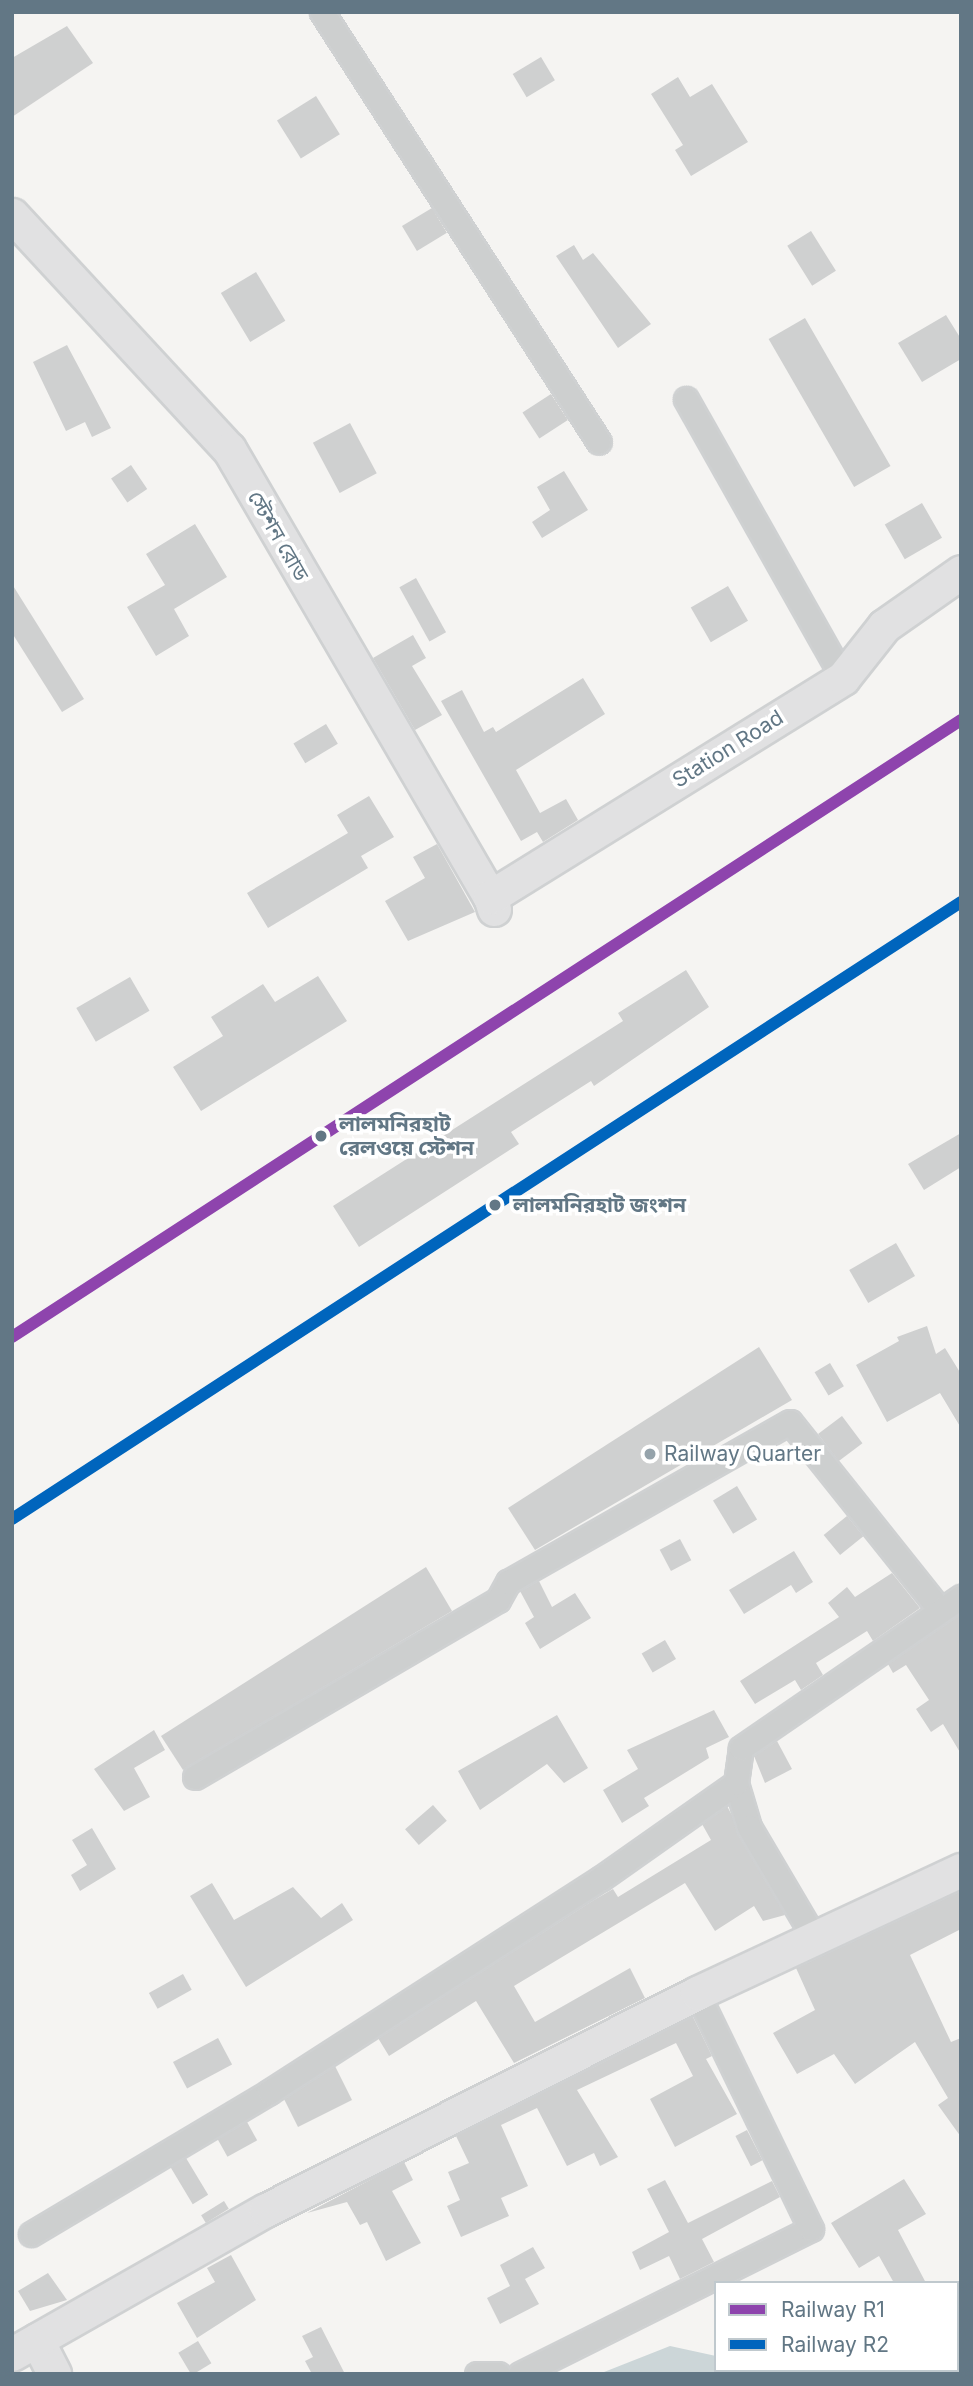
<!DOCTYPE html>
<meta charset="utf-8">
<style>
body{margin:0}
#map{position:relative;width:973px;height:2386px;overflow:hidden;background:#f5f4f2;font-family:Inter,"Noto Sans Bengali",sans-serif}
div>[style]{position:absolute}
.water>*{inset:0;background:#ccd6d8}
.building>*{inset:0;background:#cfd0d0;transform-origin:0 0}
.roads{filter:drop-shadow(2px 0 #cfd1d2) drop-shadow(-2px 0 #cfd1d2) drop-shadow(0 2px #cfd1d2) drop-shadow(0 -2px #cfd1d2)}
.street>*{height:23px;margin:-11.5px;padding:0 11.5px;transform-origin:11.5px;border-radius:11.5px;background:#cdcfcf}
.secondary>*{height:33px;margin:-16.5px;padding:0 16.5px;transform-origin:16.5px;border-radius:16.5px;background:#e1e1e2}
.rail-1>*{height:12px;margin:-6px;padding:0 6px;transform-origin:6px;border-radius:6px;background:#8e44ad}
.rail-2>*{height:12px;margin:-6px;padding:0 6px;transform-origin:6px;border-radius:6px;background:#0065bd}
.dots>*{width:19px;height:19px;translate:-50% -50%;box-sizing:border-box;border:4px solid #fff;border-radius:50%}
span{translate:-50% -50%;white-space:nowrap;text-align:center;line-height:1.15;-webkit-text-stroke:7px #fff;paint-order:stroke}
.street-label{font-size:21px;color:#627785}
.stop-label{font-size:21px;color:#627785;font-weight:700}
.left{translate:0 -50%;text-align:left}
.poi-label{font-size:21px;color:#627785}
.frame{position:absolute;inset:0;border:14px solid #627785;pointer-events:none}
.legend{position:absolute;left:714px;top:2281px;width:245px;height:91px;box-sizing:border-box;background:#fff;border:2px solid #c0c9ce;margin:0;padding:9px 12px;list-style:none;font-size:21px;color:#627785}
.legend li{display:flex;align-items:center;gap:14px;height:35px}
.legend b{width:35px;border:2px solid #c0c9ce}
</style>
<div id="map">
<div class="water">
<div style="clip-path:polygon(670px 2346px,716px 2356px,716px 2370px,737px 2374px,599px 2374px)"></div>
</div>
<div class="building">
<div style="clip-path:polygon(67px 26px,93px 63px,12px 117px,12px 58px)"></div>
<div style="left:541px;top:57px;width:27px;height:33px;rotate:59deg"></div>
<div style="clip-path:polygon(678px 77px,690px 97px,712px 84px,748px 142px,691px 176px,675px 150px,683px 145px,651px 94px)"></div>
<div style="left:316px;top:96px;width:45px;height:46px;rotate:58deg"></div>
<div style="left:432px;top:208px;width:29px;height:35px;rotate:59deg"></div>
<div style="left:811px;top:231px;width:47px;height:28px;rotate:58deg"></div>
<div style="clip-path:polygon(574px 245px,583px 260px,593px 253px,651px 324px,618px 348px,556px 256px)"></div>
<div style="left:256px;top:272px;width:57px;height:41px;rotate:59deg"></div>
<div style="clip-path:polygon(946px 315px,961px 339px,961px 359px,922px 382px,898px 343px)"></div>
<div style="left:805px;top:318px;width:171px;height:42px;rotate:60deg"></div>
<div style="clip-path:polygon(67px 345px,111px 428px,92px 437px,85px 422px,66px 431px,33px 362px)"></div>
<div style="left:551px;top:394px;width:31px;height:34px;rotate:57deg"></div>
<div style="left:350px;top:423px;width:57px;height:42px;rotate:62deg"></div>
<div style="left:131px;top:465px;width:29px;height:24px;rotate:56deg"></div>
<div style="clip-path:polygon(564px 471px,588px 510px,542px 538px,532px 522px,550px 510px,537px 487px)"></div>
<div style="left:922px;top:503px;width:40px;height:43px;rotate:60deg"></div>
<div style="clip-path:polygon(195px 524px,227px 577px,174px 609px,189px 636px,156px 656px,127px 607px,165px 585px,146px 554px)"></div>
<div style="left:416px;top:578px;width:62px;height:19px;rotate:61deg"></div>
<div style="clip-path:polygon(12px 584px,84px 699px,62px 712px,12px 633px)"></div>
<div style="left:728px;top:586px;width:40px;height:43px;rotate:60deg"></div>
<div style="clip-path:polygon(413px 635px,426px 658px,412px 666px,442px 715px,415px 730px,373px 658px)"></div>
<div style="clip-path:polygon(583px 678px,605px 714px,516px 770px,540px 813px,566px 799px,578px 820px,543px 842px,537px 832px,521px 841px,441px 701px,462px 690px,484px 732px,493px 727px,496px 732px)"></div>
<div style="left:326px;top:724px;width:23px;height:38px;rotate:59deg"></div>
<div style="clip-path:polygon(369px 796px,394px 837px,361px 856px,368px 868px,268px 928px,247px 893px,348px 833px,337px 815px)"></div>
<div style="clip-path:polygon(437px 844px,475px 912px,408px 941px,385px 901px,425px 878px,413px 857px)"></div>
<div style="clip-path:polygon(686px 970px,709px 1007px,594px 1086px,591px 1081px,511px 1132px,519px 1144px,359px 1247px,333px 1206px,623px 1021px,618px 1013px)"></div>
<div style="clip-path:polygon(318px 976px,347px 1021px,201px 1111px,173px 1067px,223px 1036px,211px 1017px,263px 984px,275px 1002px)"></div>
<div style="left:130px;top:977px;width:39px;height:62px;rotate:60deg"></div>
<div style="clip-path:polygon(961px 1133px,961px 1167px,924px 1190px,908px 1164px)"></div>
<div style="left:896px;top:1243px;width:38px;height:54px;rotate:60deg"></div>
<div style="clip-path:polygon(927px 1326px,936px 1354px,945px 1348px,961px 1374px,961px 1428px,940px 1393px,887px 1422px,856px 1365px,899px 1341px,897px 1337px)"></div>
<div style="clip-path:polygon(759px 1347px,792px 1400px,535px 1550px,508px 1508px)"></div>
<div style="left:830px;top:1363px;width:27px;height:18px;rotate:59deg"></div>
<div style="left:842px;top:1416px;width:34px;height:30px;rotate:53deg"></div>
<div style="left:737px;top:1486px;width:39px;height:28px;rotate:59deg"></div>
<div style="left:847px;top:1516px;width:26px;height:30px;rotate:51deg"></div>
<div style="left:680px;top:1539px;width:24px;height:23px;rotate:62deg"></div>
<div style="clip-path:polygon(794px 1551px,813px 1582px,796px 1593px,791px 1585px,744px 1614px,729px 1590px)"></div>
<div style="clip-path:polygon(426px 1567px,452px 1611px,183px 1770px,161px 1736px)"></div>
<div style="clip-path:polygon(892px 1573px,920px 1608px,873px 1641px,867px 1631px,816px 1663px,823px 1675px,801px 1690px,795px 1680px,755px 1704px,740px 1681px,839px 1617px,828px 1603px,847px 1587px,855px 1597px)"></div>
<div style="clip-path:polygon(539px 1581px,552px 1607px,575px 1593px,591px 1618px,540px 1649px,525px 1623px,534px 1617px,520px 1591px)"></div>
<div style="clip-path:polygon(961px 1614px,961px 1754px,943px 1724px,931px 1732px,916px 1709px,929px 1700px,906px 1665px,893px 1673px,888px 1664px)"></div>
<div style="left:665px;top:1640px;width:22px;height:27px;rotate:60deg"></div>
<div style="clip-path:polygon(714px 1710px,729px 1737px,706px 1748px,709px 1758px,644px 1798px,649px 1806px,622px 1823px,603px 1790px,638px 1769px,627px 1750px)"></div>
<div style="clip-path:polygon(557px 1715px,588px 1768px,564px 1783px,547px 1764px,480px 1810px,458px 1771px)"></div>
<div style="clip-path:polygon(154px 1730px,165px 1750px,134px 1768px,150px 1797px,124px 1811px,94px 1769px)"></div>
<div style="clip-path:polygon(777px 1741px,792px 1769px,765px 1783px,754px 1756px)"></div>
<div style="left:433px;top:1805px;width:21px;height:37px;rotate:49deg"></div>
<div style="clip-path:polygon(727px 1806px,785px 1915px,763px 1921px,754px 1906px,715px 1931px,685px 1883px,514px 1986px,535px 2022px,630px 1968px,645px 1998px,514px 2063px,476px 2001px,389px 2056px,378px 2038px,594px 1900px,613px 1889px,618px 1897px,711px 1840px,702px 1824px)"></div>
<div style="clip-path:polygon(92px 1828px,116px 1869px,80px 1891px,71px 1875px,87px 1865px,72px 1840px)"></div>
<div style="clip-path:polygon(212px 1883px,234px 1920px,293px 1887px,321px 1918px,342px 1903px,353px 1920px,246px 1987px,190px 1896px)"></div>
<div style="clip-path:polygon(961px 1891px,961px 1929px,910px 1955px,951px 2042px,961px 2038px,961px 2137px,938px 2105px,948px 2098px,915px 2042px,855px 2084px,834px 2054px,797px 2074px,773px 2033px,815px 2010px,796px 1968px)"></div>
<div style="left:183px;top:1974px;width:18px;height:39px;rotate:61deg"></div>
<div style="clip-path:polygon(693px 2017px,712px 2056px,706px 2059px,737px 2114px,675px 2147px,650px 2099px,693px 2076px,676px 2043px,577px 2090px,618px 2157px,600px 2166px,594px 2153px,567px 2166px,537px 2108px,501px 2125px,528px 2186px,501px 2198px,509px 2216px,461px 2237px,447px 2206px,460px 2200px,448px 2172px,469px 2163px,456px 2136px)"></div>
<div style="left:218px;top:2038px;width:30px;height:51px;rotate:62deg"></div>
<div style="clip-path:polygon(335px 2066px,352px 2100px,298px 2127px,284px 2099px)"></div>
<div style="left:247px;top:2122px;width:21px;height:34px;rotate:61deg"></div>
<div style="left:747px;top:2130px;width:34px;height:13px;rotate:63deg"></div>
<div style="left:186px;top:2158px;width:43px;height:18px;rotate:59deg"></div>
<div style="clip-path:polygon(404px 2162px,413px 2180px,392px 2191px,421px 2243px,386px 2261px,367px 2222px,360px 2225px,347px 2202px,307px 2213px)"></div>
<div style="clip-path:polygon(904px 2179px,926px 2214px,898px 2230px,926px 2283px,894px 2283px,879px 2256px,859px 2268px,831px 2223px)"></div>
<div style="clip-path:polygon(665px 2180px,688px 2223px,772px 2181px,780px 2197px,702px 2239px,714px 2262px,680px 2279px,669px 2256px,640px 2270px,632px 2252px,669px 2232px,647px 2189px)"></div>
<div style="left:224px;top:2201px;width:9px;height:27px;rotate:58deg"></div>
<div style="clip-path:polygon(533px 2247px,545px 2268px,514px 2285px,525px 2279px,539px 2304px,500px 2324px,487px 2298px,510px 2286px,500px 2265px)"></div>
<div style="clip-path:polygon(231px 2255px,256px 2300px,197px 2338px,177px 2303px,215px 2282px,207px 2268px)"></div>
<div style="clip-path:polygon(48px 2273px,67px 2300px,30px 2311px,18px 2291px)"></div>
<div style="clip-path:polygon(321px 2327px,345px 2374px,312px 2374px,305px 2361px,313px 2357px,302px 2336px)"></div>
<div style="left:198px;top:2341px;width:26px;height:23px;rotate:59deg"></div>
</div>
<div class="roads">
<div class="street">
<div style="left:322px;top:12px;width:511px;rotate:57.21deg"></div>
<div style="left:686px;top:399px;width:320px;rotate:60.6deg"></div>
<div style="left:195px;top:1777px;width:351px;rotate:-30.3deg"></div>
<div style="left:498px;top:1600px;width:21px;rotate:-61deg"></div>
<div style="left:508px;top:1582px;width:324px;rotate:-29.6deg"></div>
<div style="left:790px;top:1422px;width:241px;rotate:51.4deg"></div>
<div style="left:736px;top:1783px;width:46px;rotate:73.5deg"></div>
<div style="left:749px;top:1827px;width:130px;rotate:59.5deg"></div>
<div style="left:31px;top:2234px;width:277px;rotate:-30.8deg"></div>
<div style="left:269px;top:2092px;width:394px;rotate:-32.8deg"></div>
<div style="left:600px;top:1879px;width:166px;rotate:-35.2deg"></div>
<div style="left:736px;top:1783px;width:35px;rotate:-82deg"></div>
<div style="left:741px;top:1748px;width:267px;rotate:-34.5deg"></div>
<div style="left:477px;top:2374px;width:21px"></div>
<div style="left:520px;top:2374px;width:325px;rotate:-26.5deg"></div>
<div style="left:811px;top:2229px;width:262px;rotate:-115.8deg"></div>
</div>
<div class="secondary">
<div style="left:12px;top:215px;width:319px;rotate:47.2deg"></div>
<div style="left:229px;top:449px;width:518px;rotate:59.78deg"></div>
<div style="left:494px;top:909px;width:13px;rotate:-108deg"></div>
<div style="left:490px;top:897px;width:415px;rotate:-31.8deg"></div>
<div style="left:843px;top:678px;width:66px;rotate:-51.7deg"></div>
<div style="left:884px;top:626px;width:94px;rotate:-35deg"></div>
<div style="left:37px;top:2340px;width:38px;rotate:63deg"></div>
<div style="left:12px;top:2354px;width:292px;rotate:-29.6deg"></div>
<div style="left:266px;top:2210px;width:483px;rotate:-26.7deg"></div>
<div style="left:697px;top:1993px;width:291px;rotate:-25deg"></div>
</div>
</div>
<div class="rail-1">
<div style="left:12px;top:1337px;width:1132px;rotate:-33.03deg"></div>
</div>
<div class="rail-2">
<div style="left:12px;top:1519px;width:1132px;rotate:-33.03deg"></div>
</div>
<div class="dots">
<div style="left:321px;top:1136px;background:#627785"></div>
<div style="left:495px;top:1205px;background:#627785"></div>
<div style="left:650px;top:1454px;background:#95a3ab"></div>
</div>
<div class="street-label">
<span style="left:278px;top:536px;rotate:60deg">স্টেশন রোড</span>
<span style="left:728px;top:749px;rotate:-32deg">Station Road</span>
</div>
<div class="stop-label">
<span class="left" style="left:339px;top:1136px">লালমনিরহাট<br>রেলওয়ে স্টেশন</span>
<span class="left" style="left:513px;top:1205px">লালমনিরহাট জংশন</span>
</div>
<div class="poi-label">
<span class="left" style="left:664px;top:1454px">Railway Quarter</span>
</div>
<div class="frame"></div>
<ul class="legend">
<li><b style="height:9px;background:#8e44ad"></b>Railway R1</li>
<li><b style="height:9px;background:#0065bd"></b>Railway R2</li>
</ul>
</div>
